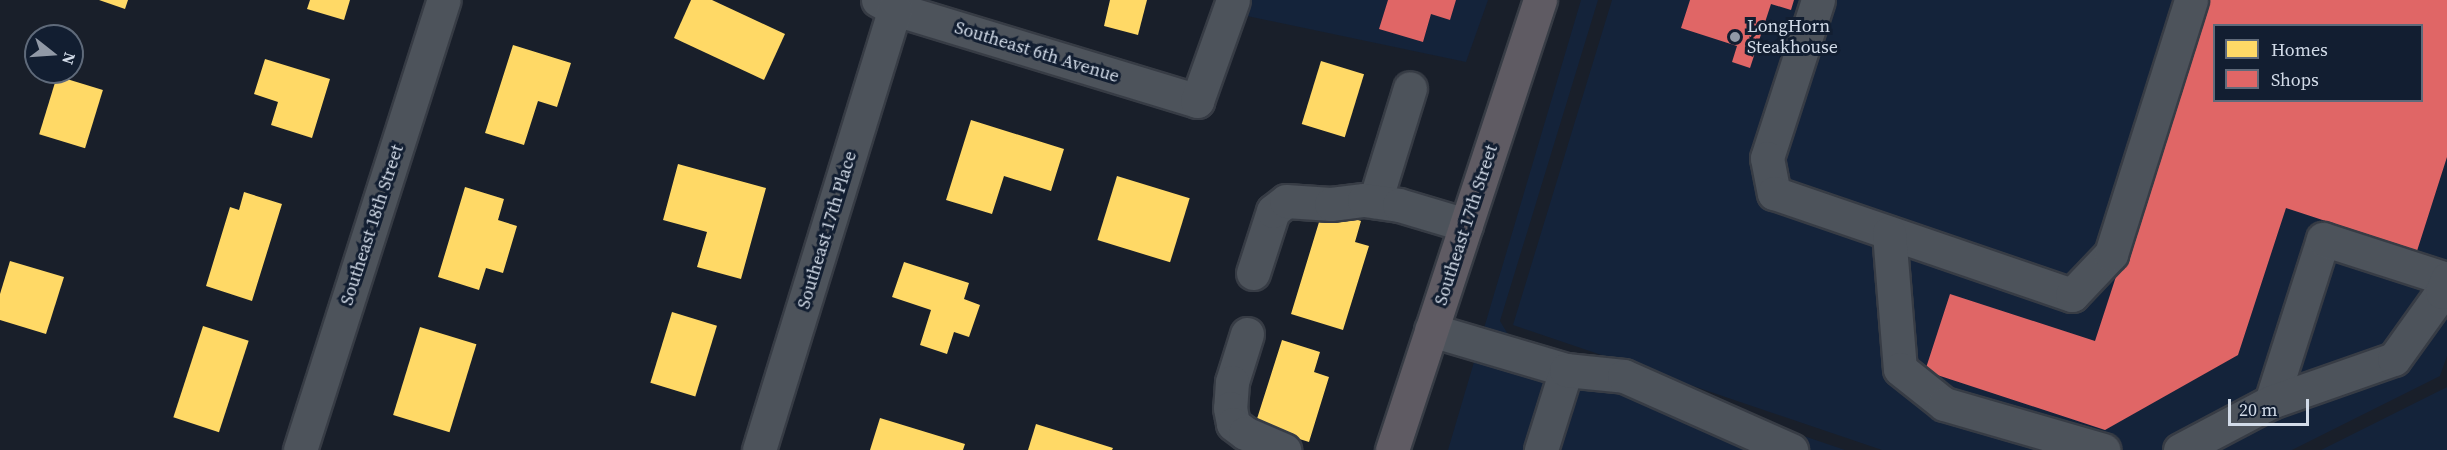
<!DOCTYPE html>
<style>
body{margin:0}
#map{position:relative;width:2447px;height:450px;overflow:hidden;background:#191f2a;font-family:"Source Serif 4",serif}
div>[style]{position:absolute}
.built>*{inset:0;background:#14233a}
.homes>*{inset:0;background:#ffd966;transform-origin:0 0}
.shops>*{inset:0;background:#e06666}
.roads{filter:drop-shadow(2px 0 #373c45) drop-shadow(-2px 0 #373c45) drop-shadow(0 2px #373c45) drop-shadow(0 -2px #373c45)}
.minor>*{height:33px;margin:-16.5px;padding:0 16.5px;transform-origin:16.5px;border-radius:16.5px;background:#4d535b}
.major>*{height:33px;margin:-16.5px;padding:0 16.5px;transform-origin:16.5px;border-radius:16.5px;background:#5f5b63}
.dots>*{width:16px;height:16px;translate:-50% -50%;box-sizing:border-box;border:3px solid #121e31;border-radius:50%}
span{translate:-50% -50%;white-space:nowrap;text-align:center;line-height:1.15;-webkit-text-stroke:6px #121e31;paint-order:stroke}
.poi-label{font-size:18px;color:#d2dbe8}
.left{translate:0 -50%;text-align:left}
.street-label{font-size:18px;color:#d2dbe8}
.legend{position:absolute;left:2213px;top:24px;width:210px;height:78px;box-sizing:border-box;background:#121e31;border:2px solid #5f6a7a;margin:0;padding:8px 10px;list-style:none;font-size:18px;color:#d2dbe8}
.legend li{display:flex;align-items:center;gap:12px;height:30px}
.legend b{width:30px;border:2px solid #5f6a7a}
.north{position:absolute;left:24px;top:24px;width:60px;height:60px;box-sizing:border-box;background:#121e31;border:2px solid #5f6a7a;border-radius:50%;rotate:107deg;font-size:16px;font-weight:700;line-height:24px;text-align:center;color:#d2dbe8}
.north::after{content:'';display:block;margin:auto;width:21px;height:27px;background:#9199a6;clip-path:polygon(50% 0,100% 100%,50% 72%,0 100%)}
.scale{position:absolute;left:2228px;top:399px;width:81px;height:27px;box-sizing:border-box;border:3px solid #d2dbe8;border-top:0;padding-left:8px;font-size:18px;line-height:21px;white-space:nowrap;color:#d2dbe8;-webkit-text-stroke:4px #121e31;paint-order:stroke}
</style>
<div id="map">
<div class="built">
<div style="clip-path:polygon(1249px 0,1488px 0,1466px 62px,1247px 16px)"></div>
<div style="clip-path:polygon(1581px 0,1598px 0,1500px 321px,1509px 336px,1845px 450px,1448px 450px)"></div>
<div style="clip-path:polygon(evenodd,1612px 0,2447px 0,2447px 356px,2440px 376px,2292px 450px,1882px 450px,1513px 325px,1612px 0,2214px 26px,2422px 26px,2422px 100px,2214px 100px,2214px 26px)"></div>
<div style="clip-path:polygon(2447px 387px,2447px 450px,2321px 450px)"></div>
</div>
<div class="homes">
<div style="clip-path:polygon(99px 0,128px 0,125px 9px)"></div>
<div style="clip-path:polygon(310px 0,350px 0,344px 20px,307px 9px)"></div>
<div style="clip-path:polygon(691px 0,712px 0,785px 34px,764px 80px,674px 38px)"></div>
<div style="clip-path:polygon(1110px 0,1147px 0,1138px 35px,1104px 26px)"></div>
<div style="clip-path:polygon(513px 45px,571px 63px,557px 107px,538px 101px,524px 145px,485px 133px)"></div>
<div style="clip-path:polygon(265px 59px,330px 79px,312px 138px,271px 125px,278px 102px,254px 94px)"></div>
<div style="left:1321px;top:61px;width:45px;height:66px;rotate:17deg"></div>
<div style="left:57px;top:76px;width:48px;height:61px;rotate:17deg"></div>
<div style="clip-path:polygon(971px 120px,1064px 149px,1051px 191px,1004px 176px,992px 214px,946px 200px)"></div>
<div style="clip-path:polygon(678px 164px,766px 188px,741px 279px,697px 267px,707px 232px,663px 220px)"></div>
<div style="left:1117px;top:176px;width:76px;height:67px;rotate:17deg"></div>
<div style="clip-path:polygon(465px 187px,504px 199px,498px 220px,517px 226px,503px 273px,486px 268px,479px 290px,438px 277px)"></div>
<div style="clip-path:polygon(244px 192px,282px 204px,252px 301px,206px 286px,230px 207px,239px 210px)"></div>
<div style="clip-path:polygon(1323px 209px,1361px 221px,1355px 242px,1369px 246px,1343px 330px,1291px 314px)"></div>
<div style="clip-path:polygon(10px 261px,64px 277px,46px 334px,0 320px,0 294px)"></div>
<div style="clip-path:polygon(904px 262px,969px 283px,964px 299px,980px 305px,969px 337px,954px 332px,947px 354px,920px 345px,931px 310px,892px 297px)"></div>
<div style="left:672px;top:312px;width:47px;height:74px;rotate:17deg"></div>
<div style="left:203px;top:326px;width:48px;height:96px;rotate:18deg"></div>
<div style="left:420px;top:327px;width:59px;height:92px;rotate:17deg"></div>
<div style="clip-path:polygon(1282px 340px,1320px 352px,1314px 372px,1329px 377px,1309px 442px,1255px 425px)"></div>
<div style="clip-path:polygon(880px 418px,965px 444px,963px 450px,870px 450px)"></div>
<div style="clip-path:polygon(1036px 424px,1113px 448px,1112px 450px,1028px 450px)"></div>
</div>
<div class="shops">
<div style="clip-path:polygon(1388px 0,1456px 0,1450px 20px,1431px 14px,1423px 42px,1379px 29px)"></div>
<div style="clip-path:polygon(1690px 0,1794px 0,1791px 10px,1771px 4px,1750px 68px,1732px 62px,1737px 46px,1681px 28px)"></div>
<div style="clip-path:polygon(evenodd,2206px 0,2447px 0,2447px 157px,2417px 251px,2286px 208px,2238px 355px,2105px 430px,1925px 371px,1950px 294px,2095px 341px,2206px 0,2214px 26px,2422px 26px,2422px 100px,2214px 100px,2214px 26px)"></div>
</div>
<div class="roads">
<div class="minor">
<div style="left:878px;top:0;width:19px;rotate:28deg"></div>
<div style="left:895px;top:9px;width:316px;rotate:16.9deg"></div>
<div style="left:1197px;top:101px;width:107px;rotate:-70.4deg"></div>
<div style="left:1818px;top:0;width:166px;rotate:107.9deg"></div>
<div style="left:1767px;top:158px;width:36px;rotate:79deg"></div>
<div style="left:1774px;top:193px;width:315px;rotate:18.9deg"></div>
<div style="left:2072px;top:295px;width:57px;rotate:-46.4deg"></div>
<div style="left:2111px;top:254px;width:266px;rotate:-72.5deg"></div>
<div style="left:1375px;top:201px;width:118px;rotate:-72.8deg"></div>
<div style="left:1889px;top:233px;width:136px;rotate:85.4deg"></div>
<div style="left:1900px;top:369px;width:56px;rotate:38.5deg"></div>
<div style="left:1944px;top:404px;width:166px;rotate:16.1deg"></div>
<div style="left:1253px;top:273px;width:65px;rotate:-72.1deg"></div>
<div style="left:1273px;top:211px;width:16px;rotate:-38deg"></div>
<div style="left:1286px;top:201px;width:45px;rotate:3.8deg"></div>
<div style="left:1331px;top:204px;width:33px;rotate:-7deg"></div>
<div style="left:1364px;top:200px;width:35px;rotate:8deg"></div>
<div style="left:1399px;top:205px;width:70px;rotate:16.6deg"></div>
<div style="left:1431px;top:330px;width:141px;rotate:16.5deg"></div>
<div style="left:1566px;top:370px;width:84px;rotate:107.4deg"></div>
<div style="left:1247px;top:334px;width:50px;rotate:107.4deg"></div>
<div style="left:1232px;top:382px;width:26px;rotate:94deg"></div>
<div style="left:1230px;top:408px;width:16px;rotate:79deg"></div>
<div style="left:1233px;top:424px;width:15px;rotate:37deg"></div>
<div style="left:1245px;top:433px;width:43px;rotate:23.6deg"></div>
<div style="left:1566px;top:370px;width:58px;rotate:5.9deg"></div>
<div style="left:1624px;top:376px;width:183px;rotate:23.9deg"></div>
<div style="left:2271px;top:402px;width:171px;rotate:-72.3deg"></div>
<div style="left:2323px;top:239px;width:130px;rotate:17.9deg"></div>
<div style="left:300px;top:450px;width:472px;rotate:-72.3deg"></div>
<div style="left:759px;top:450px;width:461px;rotate:-72.9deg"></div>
<div style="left:2180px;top:450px;width:103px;rotate:-27.8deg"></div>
<div style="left:2271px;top:402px;width:130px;rotate:-19.3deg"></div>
<div style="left:2394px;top:359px;width:82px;rotate:-54.4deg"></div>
<div style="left:2442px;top:292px;width:14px;rotate:-69deg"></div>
</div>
<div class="major">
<div style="left:1392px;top:450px;width:474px;rotate:-71.8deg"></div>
</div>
</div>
<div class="dots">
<div style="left:1735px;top:37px;background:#9199a6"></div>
</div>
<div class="poi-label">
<span class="left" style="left:1747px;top:37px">LongHorn<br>Steakhouse</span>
</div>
<div class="street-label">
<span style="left:1037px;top:52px;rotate:17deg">Southeast 6th Avenue</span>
<span style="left:372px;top:225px;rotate:-72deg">Southeast 18th Street</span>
<span style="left:1466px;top:225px;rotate:-72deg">Southeast 17th Street</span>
<span style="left:827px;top:230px;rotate:-73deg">Southeast 17th Place</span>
</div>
<ul class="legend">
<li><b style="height:16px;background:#ffd966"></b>Homes</li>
<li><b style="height:16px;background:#e06666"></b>Shops</li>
</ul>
<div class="north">N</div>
<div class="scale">20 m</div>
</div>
